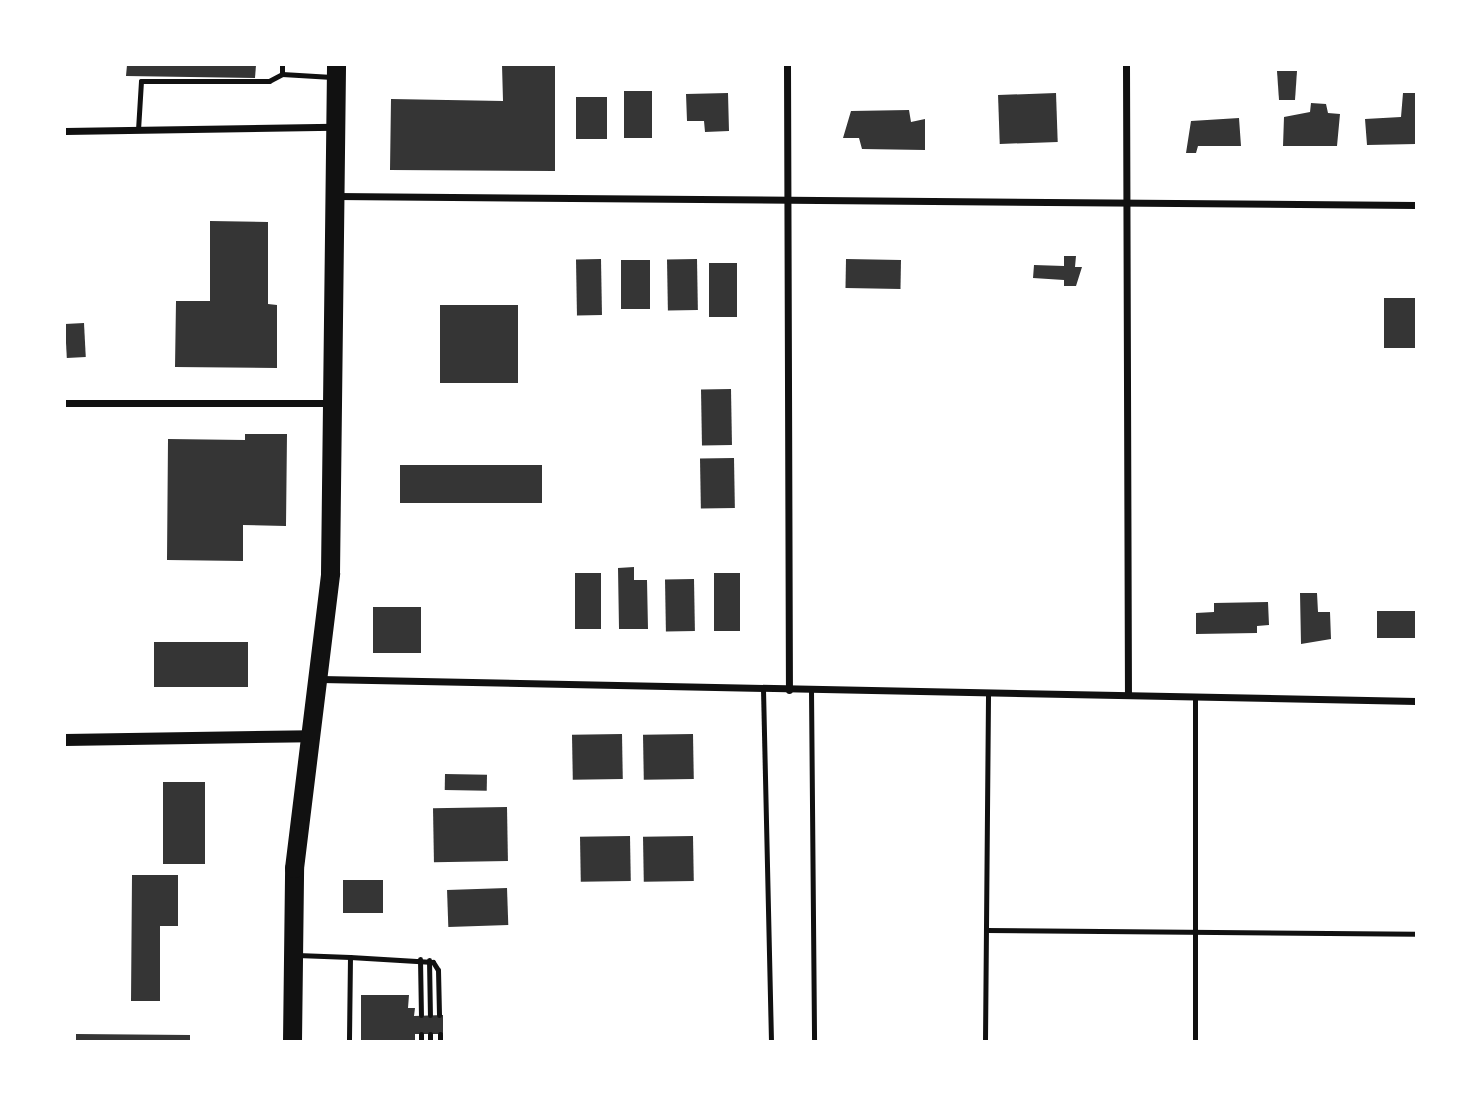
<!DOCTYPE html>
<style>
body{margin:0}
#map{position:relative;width:1481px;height:1106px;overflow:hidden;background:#fff;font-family:"Times New Roman",serif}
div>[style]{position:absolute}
.building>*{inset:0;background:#353535;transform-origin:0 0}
.service>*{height:5px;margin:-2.5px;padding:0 2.5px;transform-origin:2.5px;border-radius:2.5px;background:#111}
.minor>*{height:7px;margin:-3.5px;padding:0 3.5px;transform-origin:3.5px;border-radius:3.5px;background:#111}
.tertiary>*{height:12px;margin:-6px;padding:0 6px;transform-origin:6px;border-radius:6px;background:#111}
.trunk>*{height:19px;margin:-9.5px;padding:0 9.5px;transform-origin:9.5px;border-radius:9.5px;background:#111}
span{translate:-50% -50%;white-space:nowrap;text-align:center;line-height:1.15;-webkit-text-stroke:5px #fff;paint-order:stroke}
.frame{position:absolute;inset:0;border:66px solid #fff;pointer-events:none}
</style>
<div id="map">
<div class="building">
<div style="clip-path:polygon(127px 65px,256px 65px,255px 78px,126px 76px)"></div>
<div style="clip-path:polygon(502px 65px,555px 65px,555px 171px,390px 170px,391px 99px,503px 101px)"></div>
<div style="clip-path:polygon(1277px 71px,1297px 71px,1295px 100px,1279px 100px)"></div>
<div style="left:624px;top:91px;width:28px;height:47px"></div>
<div style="clip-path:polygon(728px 93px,729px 131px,705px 132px,704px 121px,687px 121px,686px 94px)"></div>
<div style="left:1056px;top:93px;width:49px;height:58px;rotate:88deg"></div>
<div style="clip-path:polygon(1403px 93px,1416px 93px,1416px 144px,1367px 145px,1365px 119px,1401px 117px)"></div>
<div style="left:576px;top:97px;width:31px;height:42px"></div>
<div style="clip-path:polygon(1311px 103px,1326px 104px,1328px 113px,1340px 114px,1337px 146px,1283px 146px,1284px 117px,1310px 112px)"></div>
<div style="clip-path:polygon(909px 110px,911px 122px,925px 119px,925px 150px,862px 149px,859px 138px,843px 138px,851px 111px)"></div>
<div style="clip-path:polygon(1239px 118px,1241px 146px,1198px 146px,1196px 153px,1186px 153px,1191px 121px)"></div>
<div style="clip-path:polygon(210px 221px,268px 222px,268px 304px,277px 305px,277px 368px,175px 367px,176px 301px,210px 301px)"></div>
<div style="clip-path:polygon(1064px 256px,1076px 256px,1075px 267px,1082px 267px,1076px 286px,1064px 286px,1064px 280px,1033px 278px,1034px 265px,1064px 266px)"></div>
<div style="left:601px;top:259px;width:56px;height:25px;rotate:89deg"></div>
<div style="left:697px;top:259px;width:51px;height:30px;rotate:89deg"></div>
<div style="left:846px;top:259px;width:55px;height:29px;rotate:1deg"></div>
<div style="left:621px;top:260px;width:29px;height:49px"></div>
<div style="left:709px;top:263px;width:28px;height:54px"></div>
<div style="left:1416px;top:298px;width:50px;height:32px;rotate:90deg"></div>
<div style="left:440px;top:305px;width:78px;height:78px"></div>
<div style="left:84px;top:323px;width:34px;height:19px;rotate:87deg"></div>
<div style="left:731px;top:389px;width:56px;height:30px;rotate:89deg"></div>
<div style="clip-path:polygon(245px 434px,287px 434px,286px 526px,243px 525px,243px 561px,167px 560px,168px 439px,245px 440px)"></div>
<div style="left:734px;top:458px;width:50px;height:34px;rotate:89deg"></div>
<div style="left:542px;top:465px;width:38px;height:142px;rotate:90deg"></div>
<div style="clip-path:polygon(634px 567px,634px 580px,647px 580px,648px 629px,619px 629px,618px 568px)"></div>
<div style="left:575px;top:573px;width:26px;height:56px"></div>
<div style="left:714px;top:573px;width:26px;height:58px"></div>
<div style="left:694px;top:579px;width:52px;height:29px;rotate:89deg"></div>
<div style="clip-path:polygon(1300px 593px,1317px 593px,1318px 612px,1330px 612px,1331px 639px,1301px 644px)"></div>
<div style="clip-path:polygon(1268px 602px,1269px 625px,1257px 626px,1257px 633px,1196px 634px,1196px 613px,1214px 612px,1214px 603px)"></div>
<div style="left:373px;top:607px;width:48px;height:46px"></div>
<div style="left:1416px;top:611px;width:27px;height:39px;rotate:90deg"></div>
<div style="left:154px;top:642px;width:94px;height:45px"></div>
<div style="left:622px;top:734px;width:45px;height:50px;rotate:89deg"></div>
<div style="left:693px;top:734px;width:45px;height:50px;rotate:89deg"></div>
<div style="left:445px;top:774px;width:42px;height:16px;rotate:1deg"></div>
<div style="left:163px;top:782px;width:42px;height:82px"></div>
<div style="left:507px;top:807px;width:54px;height:74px;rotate:89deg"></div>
<div style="left:630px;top:836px;width:45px;height:50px;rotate:89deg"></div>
<div style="left:693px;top:836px;width:45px;height:50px;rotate:89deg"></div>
<div style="clip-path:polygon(132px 875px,178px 875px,178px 926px,160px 926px,160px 1001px,131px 1001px)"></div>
<div style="left:343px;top:880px;width:40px;height:33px"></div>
<div style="left:507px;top:888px;width:37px;height:60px;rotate:88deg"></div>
<div style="clip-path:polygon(361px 995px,409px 995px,408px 1008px,415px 1008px,414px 1016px,443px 1015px,443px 1034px,415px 1034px,415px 1041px,361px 1041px)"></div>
<div style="clip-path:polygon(76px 1034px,190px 1035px,190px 1041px,76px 1041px)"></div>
</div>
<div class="service">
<div style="left:282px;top:65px;width:9px;rotate:90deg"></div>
<div style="left:282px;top:74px;width:50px;rotate:3.4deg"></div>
<div style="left:138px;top:130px;width:49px;rotate:-86.5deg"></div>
<div style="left:141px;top:81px;width:128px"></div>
<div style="left:269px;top:81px;width:15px;rotate:-28deg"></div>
<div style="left:763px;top:689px;width:352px;rotate:88.7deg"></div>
<div style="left:811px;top:690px;width:351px;rotate:89.5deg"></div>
<div style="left:1195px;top:696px;width:345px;rotate:90deg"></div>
<div style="left:986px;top:930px;width:430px;rotate:0.5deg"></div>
<div style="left:297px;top:955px;width:53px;rotate:2.2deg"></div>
<div style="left:350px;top:957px;width:84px;rotate:90.7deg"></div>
<div style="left:350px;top:957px;width:83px;rotate:3.4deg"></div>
<div style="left:433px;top:962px;width:9px;rotate:58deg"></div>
<div style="left:438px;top:970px;width:45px;rotate:88.7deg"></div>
<div style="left:420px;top:959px;width:56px;rotate:89deg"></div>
<div style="left:429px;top:960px;width:55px;rotate:89deg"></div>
<div style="left:421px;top:1034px;width:7px;rotate:90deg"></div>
<div style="left:430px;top:1034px;width:7px;rotate:90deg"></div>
<div style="left:440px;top:1034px;width:7px;rotate:90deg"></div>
<div style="left:985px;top:1041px;width:349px;rotate:-89.5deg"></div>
</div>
<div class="minor">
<div style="left:787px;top:65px;width:625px;rotate:89.82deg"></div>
<div style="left:1126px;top:65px;width:629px;rotate:89.82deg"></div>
<div style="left:65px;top:131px;width:269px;rotate:-0.9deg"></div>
<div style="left:336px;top:196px;width:1080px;rotate:0.48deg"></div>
<div style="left:65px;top:403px;width:266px"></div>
<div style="left:321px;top:679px;width:1095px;rotate:1.15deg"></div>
</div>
<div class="tertiary">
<div style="left:65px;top:740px;width:245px;rotate:-0.9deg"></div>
</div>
<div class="trunk">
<div style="left:292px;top:1041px;width:173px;rotate:-89.3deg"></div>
<div style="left:294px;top:868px;width:297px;rotate:-83deg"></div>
<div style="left:330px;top:573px;width:508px;rotate:-89.32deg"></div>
</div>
<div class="frame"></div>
</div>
